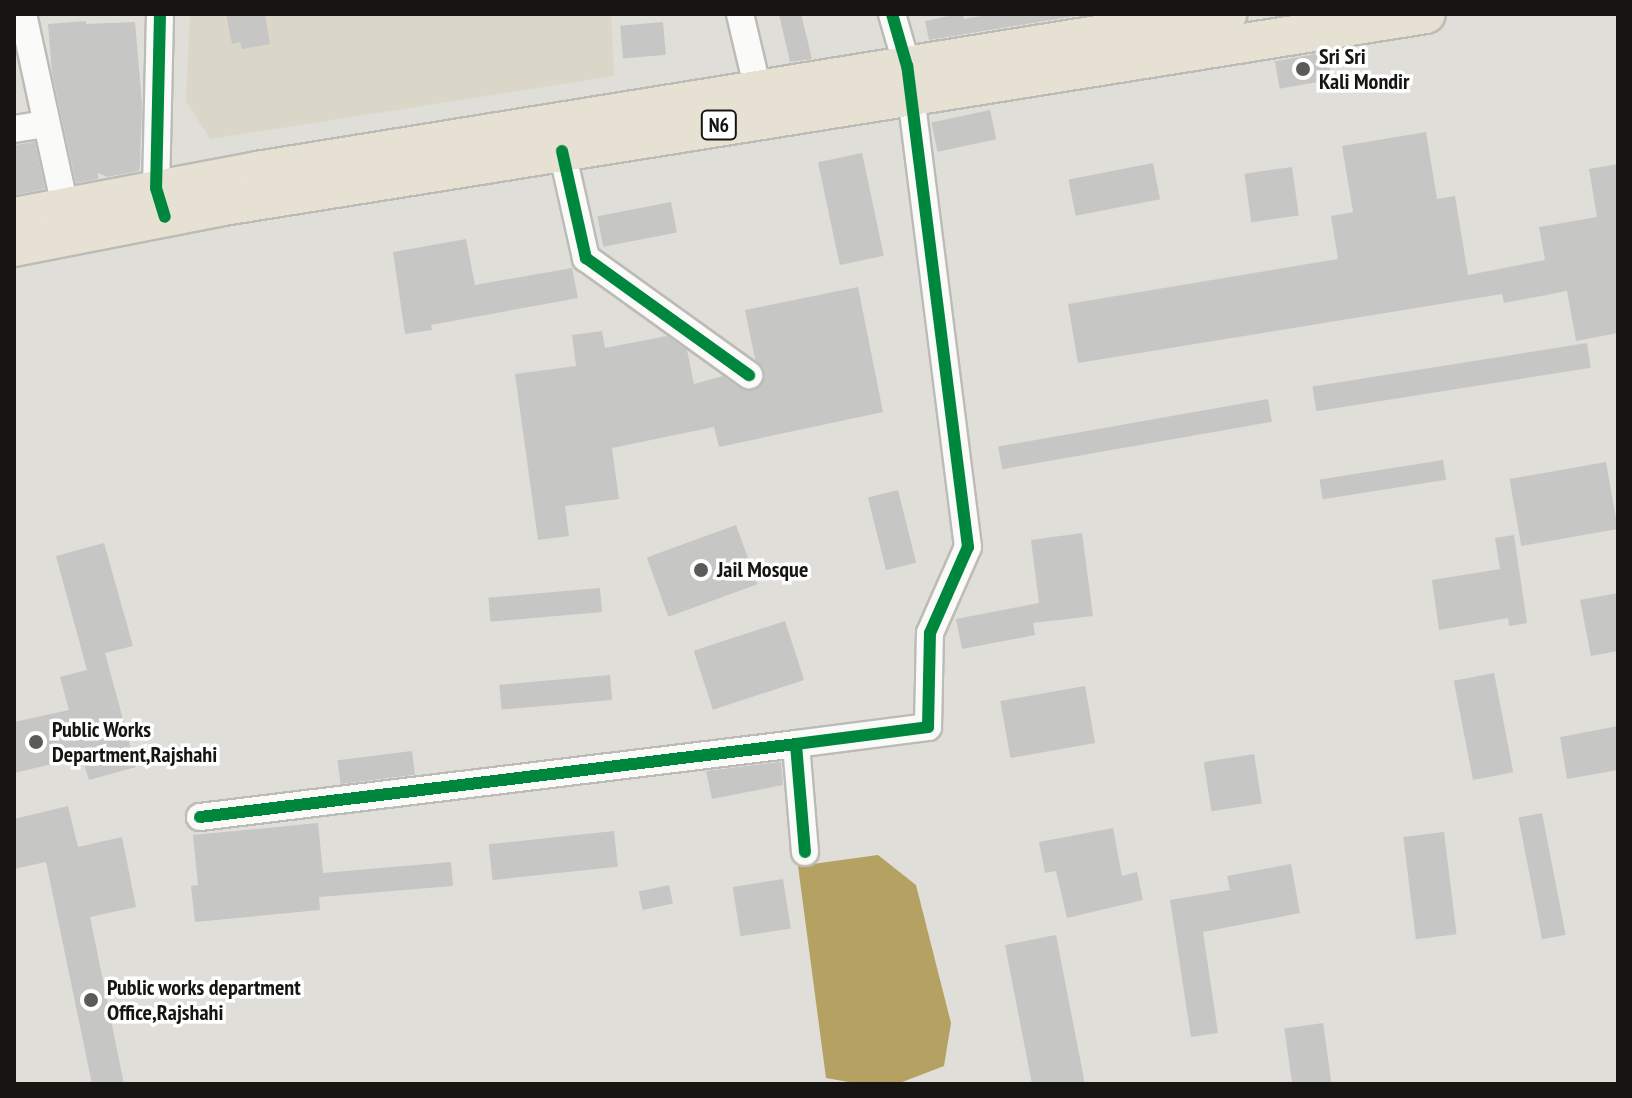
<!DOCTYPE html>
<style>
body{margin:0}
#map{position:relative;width:1632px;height:1098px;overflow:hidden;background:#e0ded8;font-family:"PT Sans Narrow",sans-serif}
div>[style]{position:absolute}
.built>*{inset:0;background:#dad6c8}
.water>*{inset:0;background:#b5a262}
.building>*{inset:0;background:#c6c6c5;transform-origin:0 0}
.roads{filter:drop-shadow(2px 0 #bcbbb6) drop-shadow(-2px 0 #bcbbb6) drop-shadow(0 2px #bcbbb6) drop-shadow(0 -2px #bcbbb6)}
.minor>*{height:26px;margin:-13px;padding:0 13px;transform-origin:13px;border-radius:13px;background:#fafaf9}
.highway>*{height:38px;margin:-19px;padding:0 19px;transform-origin:19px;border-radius:19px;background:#e6e1d3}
.cycleway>*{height:12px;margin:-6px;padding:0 6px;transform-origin:6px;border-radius:6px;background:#00873e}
.dots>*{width:22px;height:22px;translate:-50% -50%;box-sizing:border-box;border:4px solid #fff;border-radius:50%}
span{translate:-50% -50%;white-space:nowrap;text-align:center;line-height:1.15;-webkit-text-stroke:7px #fff;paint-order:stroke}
.shield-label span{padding:2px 6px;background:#fff;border:2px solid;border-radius:6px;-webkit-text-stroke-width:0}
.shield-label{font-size:20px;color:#161511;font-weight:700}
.poi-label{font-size:22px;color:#161511;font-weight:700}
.left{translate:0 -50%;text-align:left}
.frame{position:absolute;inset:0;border:16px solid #161511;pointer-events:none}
</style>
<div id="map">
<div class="built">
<div style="clip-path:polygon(190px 14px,611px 14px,614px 76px,210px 139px,186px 101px)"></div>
</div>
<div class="water">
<div style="clip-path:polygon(878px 855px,916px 885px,951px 1023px,944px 1066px,897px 1084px,860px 1084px,826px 1078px,798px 866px)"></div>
</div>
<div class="building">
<div style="clip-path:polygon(226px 14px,265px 14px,270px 44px,242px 49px,240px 42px,232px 44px)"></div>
<div style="clip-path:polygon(779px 14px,801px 14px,812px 59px,790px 62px)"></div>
<div style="clip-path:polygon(958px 14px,963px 14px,964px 19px,993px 14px,1081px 15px,929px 40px,925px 21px)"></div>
<div style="clip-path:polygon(86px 21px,86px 24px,135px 22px,142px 103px,140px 166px,139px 171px,107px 177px,98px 173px,98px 179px,76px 183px,52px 73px,48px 24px)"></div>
<div style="left:663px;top:22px;width:33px;height:43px;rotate:85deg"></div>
<div style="left:1327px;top:52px;width:28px;height:53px;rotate:80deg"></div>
<div style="left:990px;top:110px;width:30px;height:60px;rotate:78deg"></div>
<div style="clip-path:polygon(1426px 132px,1437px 199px,1455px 196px,1468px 275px,1545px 260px,1539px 227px,1597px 217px,1589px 169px,1618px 164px,1618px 333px,1576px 341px,1567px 291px,1504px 303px,1502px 294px,1078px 363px,1068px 304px,1338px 259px,1331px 216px,1353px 212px,1342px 146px)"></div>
<div style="clip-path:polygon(35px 142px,45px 189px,14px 195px,14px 145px)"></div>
<div style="left:862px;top:153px;width:105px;height:45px;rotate:78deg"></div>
<div style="left:1153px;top:163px;width:37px;height:86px;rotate:79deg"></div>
<div style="left:1292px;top:167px;width:49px;height:48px;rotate:82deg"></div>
<div style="left:671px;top:202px;width:31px;height:75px;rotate:79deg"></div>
<div style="clip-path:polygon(466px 239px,475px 285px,572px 268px,578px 298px,431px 325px,432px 330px,405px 334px,393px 252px)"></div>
<div style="clip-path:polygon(858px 287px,883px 412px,719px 447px,714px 427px,612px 448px,619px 499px,565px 506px,569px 536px,538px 540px,515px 374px,576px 366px,572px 335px,602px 331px,605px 348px,667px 336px,687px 350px,694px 384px,723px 376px,740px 388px,755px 390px,765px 376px,755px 359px,745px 310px)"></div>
<div style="left:1587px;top:343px;width:25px;height:278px;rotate:81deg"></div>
<div style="left:1268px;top:399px;width:23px;height:274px;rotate:80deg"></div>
<div style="left:1443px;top:460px;width:20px;height:125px;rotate:81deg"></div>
<div style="left:1606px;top:462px;width:68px;height:98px;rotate:80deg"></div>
<div style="left:898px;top:490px;width:75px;height:31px;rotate:76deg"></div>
<div style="left:736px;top:525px;width:63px;height:95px;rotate:70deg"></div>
<div style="clip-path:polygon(1082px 533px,1093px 616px,1033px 623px,1035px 635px,962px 649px,956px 619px,1039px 603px,1031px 540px)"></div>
<div style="clip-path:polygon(1514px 535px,1527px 623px,1509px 626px,1508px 618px,1439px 630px,1432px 580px,1500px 569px,1495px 538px)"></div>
<div style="clip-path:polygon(104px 543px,133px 646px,105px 653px,136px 767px,89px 780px,82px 757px,14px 773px,14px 722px,69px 710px,60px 677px,87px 670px,56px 556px)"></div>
<div style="left:600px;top:588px;width:24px;height:112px;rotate:85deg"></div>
<div style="clip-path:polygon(1618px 593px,1618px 651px,1591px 656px,1580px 600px)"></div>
<div style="left:785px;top:621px;width:62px;height:96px;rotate:72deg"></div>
<div style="left:1494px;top:673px;width:101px;height:41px;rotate:79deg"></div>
<div style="left:610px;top:675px;width:25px;height:111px;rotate:85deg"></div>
<div style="left:1085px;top:686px;width:58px;height:86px;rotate:80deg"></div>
<div style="clip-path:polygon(1618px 726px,1618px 770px,1567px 779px,1560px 737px)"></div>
<div style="left:412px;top:751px;width:24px;height:75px;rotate:83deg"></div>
<div style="left:1254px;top:754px;width:50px;height:51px;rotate:81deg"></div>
<div style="clip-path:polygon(781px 762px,783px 785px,712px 799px,706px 771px)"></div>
<div style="clip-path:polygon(68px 806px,78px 847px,122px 837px,136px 907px,90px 917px,124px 1084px,92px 1084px,46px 862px,14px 869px,14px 819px)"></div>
<div style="left:1542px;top:813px;width:124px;height:24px;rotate:79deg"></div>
<div style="clip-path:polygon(318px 823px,323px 873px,451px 862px,453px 886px,319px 897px,320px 910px,195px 922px,191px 886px,198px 885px,193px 835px)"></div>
<div style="clip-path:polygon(1113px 828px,1122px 876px,1137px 872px,1143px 900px,1067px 918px,1056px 871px,1045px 873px,1039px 842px)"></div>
<div style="left:614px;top:831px;width:36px;height:126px;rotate:84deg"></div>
<div style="left:1444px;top:832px;width:103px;height:41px;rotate:83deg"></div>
<div style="clip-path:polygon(1291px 864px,1300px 913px,1203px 932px,1218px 1033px,1191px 1037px,1170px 900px,1230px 890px,1227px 876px)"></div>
<div style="left:783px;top:879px;width:50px;height:51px;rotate:81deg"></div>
<div style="left:669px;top:885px;width:19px;height:31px;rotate:78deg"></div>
<div style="left:1056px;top:935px;width:152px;height:52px;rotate:79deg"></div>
<div style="left:1323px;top:1023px;width:62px;height:39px;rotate:82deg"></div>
</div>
<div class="roads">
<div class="minor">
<div style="left:23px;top:14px;width:197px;rotate:77.7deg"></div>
<div style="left:160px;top:14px;width:174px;rotate:91.3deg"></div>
<div style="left:156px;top:188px;width:18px;rotate:71deg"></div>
<div style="left:740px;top:14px;width:78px;rotate:76.7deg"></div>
<div style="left:14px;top:129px;width:31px;rotate:-9deg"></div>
<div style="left:562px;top:151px;width:110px;rotate:77.4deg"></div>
<div style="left:586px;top:258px;width:201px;rotate:35.7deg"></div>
<div style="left:200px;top:817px;width:600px;rotate:-6.98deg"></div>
<div style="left:805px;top:852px;width:108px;rotate:-94.8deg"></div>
<div style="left:796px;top:744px;width:133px;rotate:-7.3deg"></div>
<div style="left:928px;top:727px;width:94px;rotate:-88.8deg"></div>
<div style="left:930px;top:633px;width:94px;rotate:-66.2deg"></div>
<div style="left:968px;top:547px;width:485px;rotate:-97.2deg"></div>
<div style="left:907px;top:66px;width:54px;rotate:-106.1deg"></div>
</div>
<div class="highway">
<div style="left:14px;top:217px;width:247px;rotate:-10.7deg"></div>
<div style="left:257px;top:171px;width:983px;rotate:-9.19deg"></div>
<div style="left:14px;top:247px;width:207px;rotate:-11.1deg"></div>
<div style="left:217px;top:207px;width:1224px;rotate:-9.07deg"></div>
</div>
</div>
<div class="cycleway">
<div style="left:160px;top:14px;width:174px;rotate:91.3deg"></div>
<div style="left:156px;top:188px;width:30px;rotate:73deg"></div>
<div style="left:562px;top:151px;width:110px;rotate:77.4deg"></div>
<div style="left:586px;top:258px;width:201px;rotate:35.7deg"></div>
<div style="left:200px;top:817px;width:600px;rotate:-6.98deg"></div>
<div style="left:805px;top:852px;width:108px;rotate:-94.8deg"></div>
<div style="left:796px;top:744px;width:133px;rotate:-7.3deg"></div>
<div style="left:928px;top:727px;width:94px;rotate:-88.8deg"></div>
<div style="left:930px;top:633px;width:94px;rotate:-66.2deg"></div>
<div style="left:968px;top:547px;width:485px;rotate:-97.2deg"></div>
<div style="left:907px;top:66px;width:54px;rotate:-106.1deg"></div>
</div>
<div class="dots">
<div style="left:1303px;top:69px;background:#5d5b57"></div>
<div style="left:701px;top:570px;background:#5d5b57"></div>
<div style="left:36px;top:742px;background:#5d5b57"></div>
<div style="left:91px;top:1000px;background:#5d5b57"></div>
</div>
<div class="shield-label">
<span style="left:719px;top:125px">N6</span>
</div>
<div class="poi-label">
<span class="left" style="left:1319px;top:69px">Sri Sri<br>Kali Mondir</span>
<span class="left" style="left:717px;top:570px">Jail Mosque</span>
<span class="left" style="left:52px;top:742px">Public Works<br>Department,Rajshahi</span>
<span class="left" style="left:107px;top:1000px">Public works department<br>Office,Rajshahi</span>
</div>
<div class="frame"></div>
</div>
